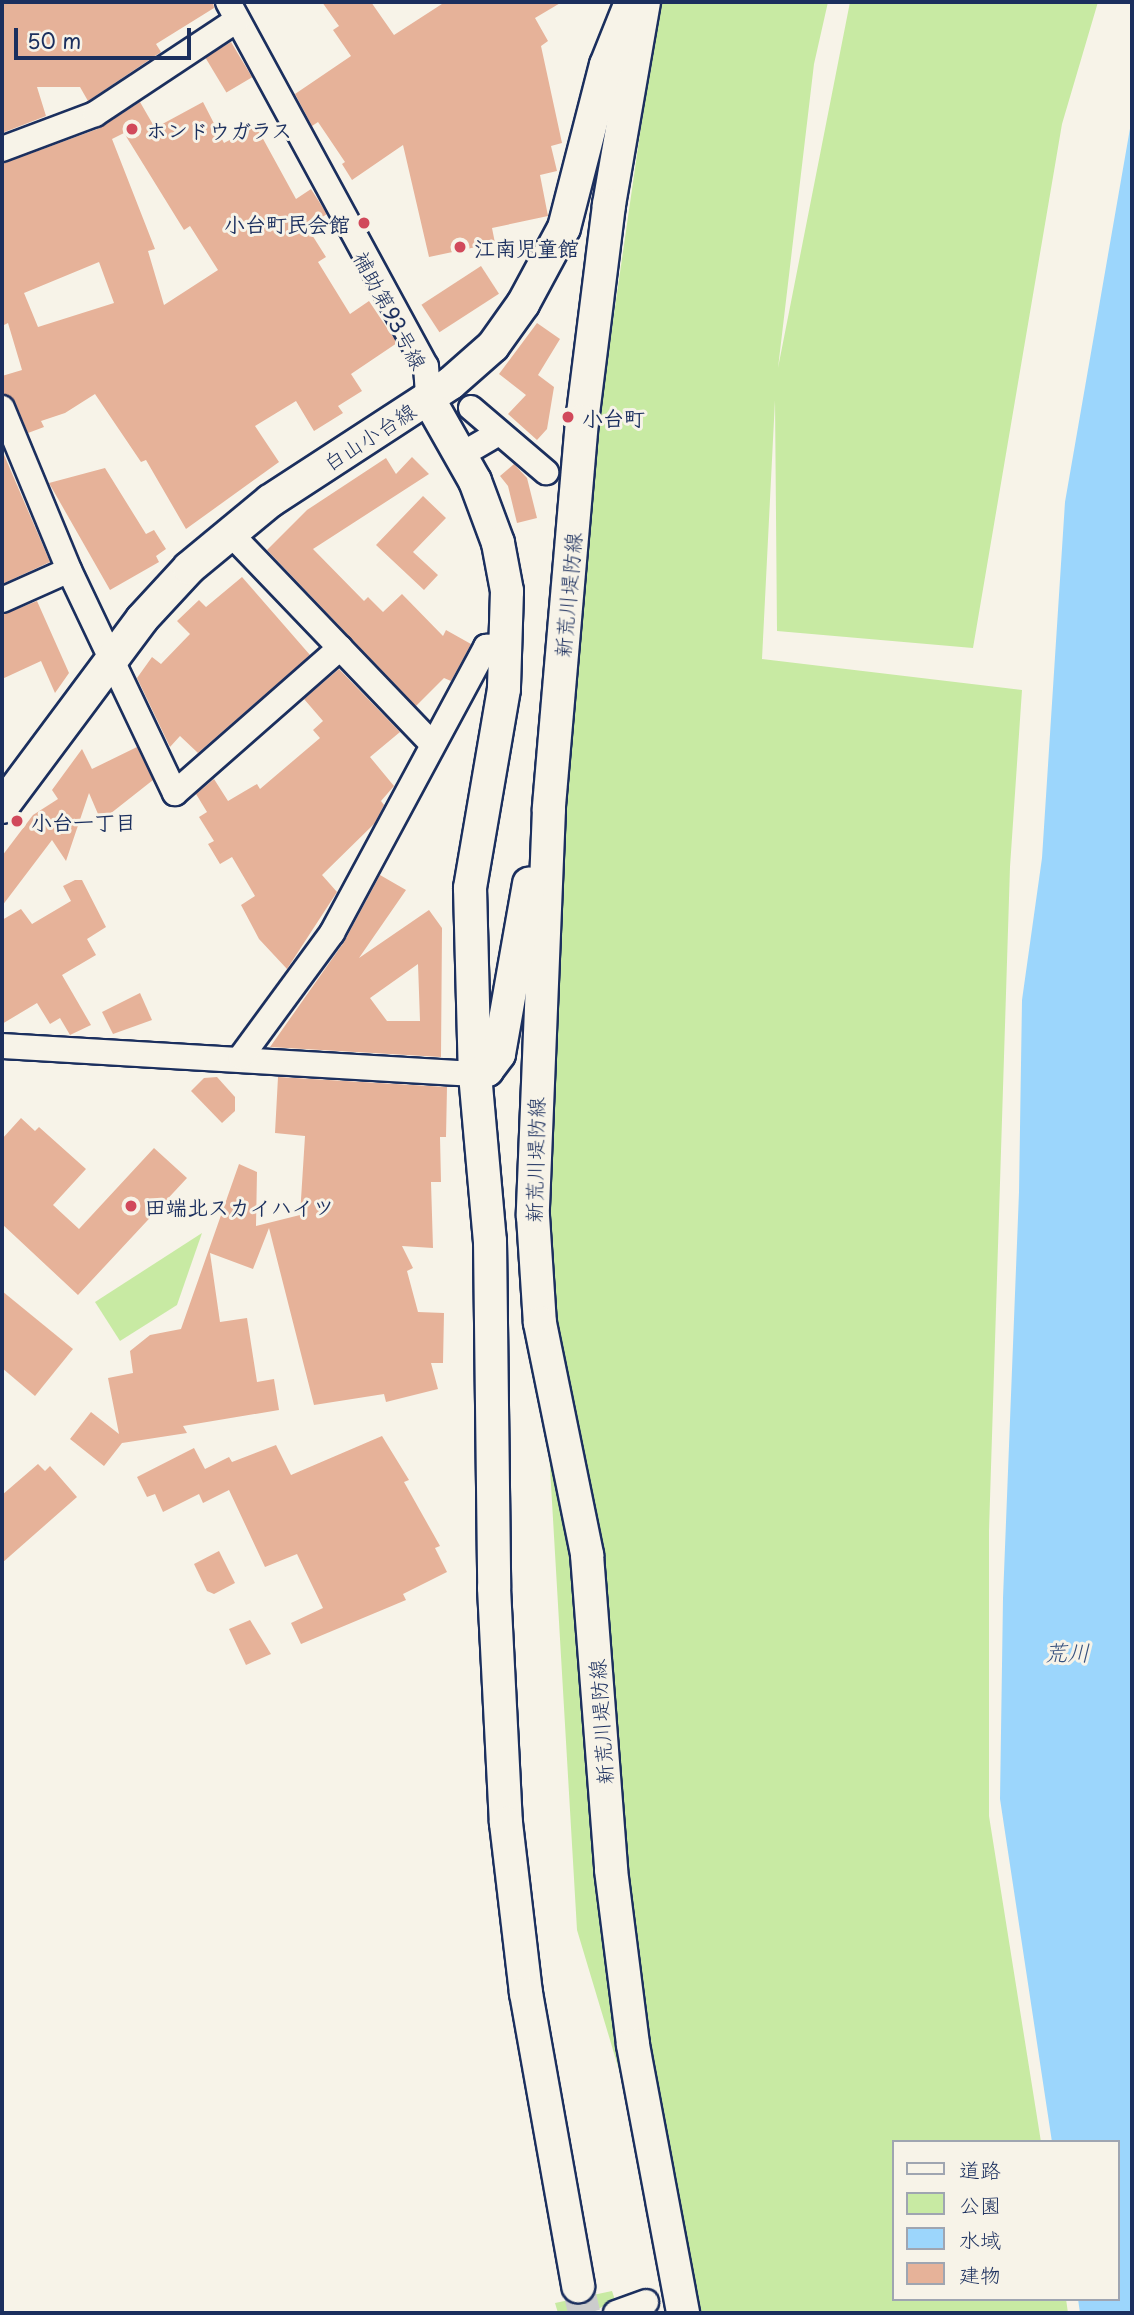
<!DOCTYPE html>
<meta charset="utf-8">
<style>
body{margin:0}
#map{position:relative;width:1134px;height:2315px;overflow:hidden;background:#f7f3e8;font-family:"Playpen Sans","Klee One",sans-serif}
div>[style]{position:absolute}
.green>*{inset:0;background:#c8eaa3}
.water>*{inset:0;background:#9cd6fc}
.building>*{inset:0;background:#e6b299;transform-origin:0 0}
.major-tunnel>*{height:32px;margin-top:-16px;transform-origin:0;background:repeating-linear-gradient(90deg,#cbcccc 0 32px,transparent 0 48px)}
.roads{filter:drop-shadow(2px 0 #1b2f5e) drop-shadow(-2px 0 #1b2f5e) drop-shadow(0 2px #1b2f5e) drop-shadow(0 -2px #1b2f5e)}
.minor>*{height:24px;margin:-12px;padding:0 12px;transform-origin:12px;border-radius:12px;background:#f7f3e8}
.major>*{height:32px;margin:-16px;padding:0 16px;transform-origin:16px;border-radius:16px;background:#f7f3e8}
.dots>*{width:19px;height:19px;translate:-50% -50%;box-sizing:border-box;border:4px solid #f7f3e8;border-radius:50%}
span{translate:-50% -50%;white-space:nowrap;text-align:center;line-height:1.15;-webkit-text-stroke:6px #f7f3e8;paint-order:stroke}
.poi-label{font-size:21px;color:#1b2f5e;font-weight:700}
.left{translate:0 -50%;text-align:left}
.right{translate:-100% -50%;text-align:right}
.street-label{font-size:21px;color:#1b2f5e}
.water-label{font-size:23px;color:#35507e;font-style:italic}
.frame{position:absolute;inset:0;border:4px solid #1b2f5e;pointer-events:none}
.legend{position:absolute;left:892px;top:2140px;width:228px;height:161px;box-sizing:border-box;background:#f7f3e8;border:2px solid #9fa5b1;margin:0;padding:9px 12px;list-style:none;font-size:21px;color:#1b2f5e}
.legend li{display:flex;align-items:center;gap:14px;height:35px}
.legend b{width:35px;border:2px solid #9fa5b1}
.scale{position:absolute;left:14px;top:28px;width:177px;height:32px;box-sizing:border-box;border:4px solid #1b2f5e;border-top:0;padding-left:9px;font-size:21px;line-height:24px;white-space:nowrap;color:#1b2f5e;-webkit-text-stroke:5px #f7f3e8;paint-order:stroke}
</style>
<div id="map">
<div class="green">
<div style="clip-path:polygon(659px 2px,828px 2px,814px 64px,778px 368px,850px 2px,1098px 2px,1062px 124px,973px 648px,777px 631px,775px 400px,762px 659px,1022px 690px,1010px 867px,989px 1531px,989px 1816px,1041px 2142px,894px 2142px,894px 2299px,1066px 2299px,1068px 2313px,692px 2313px,577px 1930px,545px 1382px,552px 929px,598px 425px)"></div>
<div style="clip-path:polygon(202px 1233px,177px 1305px,120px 1341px,95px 1302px)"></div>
<div style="clip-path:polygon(612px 2291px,615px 2300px,591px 2313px,558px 2313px,555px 2303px)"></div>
</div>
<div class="water">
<div style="clip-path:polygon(1132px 117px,1132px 2313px,1080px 2313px,1078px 2299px,1118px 2299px,1118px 2142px,1052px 2142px,1000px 1799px,1003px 1598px,1019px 1192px,1022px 1000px,1042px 858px,1065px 502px)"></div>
</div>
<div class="building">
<div style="clip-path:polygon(2px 2px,213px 2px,214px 8px,156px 44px,161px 52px,88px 101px,80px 87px,37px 87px,46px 116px,2px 133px)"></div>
<div style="clip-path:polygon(322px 2px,371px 2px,394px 35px,445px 2px,562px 2px,535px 18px,548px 41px,541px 46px,562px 143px,551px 146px,557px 171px,540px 175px,548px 216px,492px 228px,495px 243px,429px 257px,403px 145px,352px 180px,342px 164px,345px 162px,318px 122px,312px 126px,295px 94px,351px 56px,333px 30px,339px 26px)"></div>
<div style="left:231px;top:42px;width:41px;height:30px;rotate:59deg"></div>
<div style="clip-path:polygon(evenodd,140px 102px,155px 128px,203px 102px,224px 143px,256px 126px,296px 199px,311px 189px,327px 214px,307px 227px,326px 257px,318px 262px,350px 314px,369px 301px,397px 343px,351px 374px,362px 391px,338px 406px,343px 413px,314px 431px,296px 401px,255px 426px,279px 462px,186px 529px,146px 460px,141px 462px,95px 394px,65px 413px,41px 421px,44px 427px,28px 433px,15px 402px,2px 393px,2px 376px,22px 370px,8px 323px,2px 326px,2px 164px,100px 128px,140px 102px,124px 133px,184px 230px,190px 226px,218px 270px,164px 305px,148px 251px,155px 249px,112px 139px,124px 133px,140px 102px,99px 262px,114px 303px,38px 327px,24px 293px,99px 262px)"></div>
<div style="left:481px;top:266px;width:33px;height:71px;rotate:57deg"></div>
<div style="clip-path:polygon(537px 323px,560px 339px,538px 375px,554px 387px,547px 429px,537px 440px,508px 414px,526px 395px,499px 374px)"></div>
<div style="clip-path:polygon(2px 450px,50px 562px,2px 584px)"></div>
<div style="clip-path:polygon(412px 457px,429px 474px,313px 549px,364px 601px,368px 597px,383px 612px,402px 594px,443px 636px,446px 630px,471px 644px,451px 681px,444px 678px,416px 706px,267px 550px,307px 510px,386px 458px,396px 474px)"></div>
<div style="clip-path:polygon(514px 464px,527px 478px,537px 518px,517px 523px,508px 486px,500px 476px)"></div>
<div style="clip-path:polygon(105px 468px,146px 534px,154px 530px,166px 549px,156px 556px,159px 562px,110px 590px,49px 483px)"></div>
<div style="clip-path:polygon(423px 496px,446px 518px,413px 552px,438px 575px,424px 590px,376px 545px)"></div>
<div style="clip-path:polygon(242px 577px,310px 655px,198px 753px,180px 736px,170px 747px,137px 678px,152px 657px,161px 664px,190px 634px,177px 621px,199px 600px,206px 607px)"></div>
<div style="clip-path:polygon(37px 601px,69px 673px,55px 693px,41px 661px,2px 679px,2px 615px)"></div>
<div style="clip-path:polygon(339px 669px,400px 732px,370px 757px,394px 786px,381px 801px,384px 805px,375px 823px,322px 875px,337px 892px,287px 969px,259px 939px,241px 905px,255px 896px,232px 857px,220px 864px,208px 844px,214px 841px,199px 817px,207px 812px,196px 794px,214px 779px,228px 801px,257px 784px,260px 789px,320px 738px,313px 730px,323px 721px,304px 699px)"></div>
<div style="clip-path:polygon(137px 747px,153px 780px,101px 821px,89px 793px,66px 861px,52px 840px,2px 906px,2px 856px,33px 815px,58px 799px,52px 790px,82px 749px,92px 769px)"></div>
<div style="clip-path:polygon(evenodd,380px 875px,406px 890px,359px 958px,429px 910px,442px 928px,441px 1057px,270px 1047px,344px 942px,380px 875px,418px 964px,420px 1021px,387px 1021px,370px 998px,418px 964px)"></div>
<div style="clip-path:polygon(75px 880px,82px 880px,106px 927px,87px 939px,96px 955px,62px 975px,91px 1025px,70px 1035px,60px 1018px,50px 1024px,37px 1003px,2px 1024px,2px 920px,21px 909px,32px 924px,71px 901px,63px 886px)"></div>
<div style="clip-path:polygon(140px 993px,152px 1020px,113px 1034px,102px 1012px)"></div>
<div style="clip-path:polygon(217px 1077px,235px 1097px,235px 1111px,222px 1123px,191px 1091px,204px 1078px)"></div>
<div style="clip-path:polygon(278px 1077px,447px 1087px,446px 1137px,440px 1137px,441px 1182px,431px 1182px,433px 1248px,402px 1246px,413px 1268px,407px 1271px,418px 1312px,444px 1313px,443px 1363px,431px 1363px,438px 1389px,386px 1402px,384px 1394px,314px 1405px,269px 1228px,253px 1269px,210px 1253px,220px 1322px,247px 1318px,257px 1382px,274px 1379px,279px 1410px,183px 1426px,187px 1433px,122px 1443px,104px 1466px,70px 1439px,91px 1412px,119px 1434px,108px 1378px,133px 1373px,130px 1351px,150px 1335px,181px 1329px,239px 1164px,257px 1172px,256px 1226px,300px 1215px,305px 1136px,275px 1133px)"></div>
<div style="clip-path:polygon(21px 1118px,35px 1131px,39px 1127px,86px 1169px,53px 1205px,79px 1229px,154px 1148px,187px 1178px,78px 1295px,2px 1224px,2px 1139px)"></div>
<div style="clip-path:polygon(2px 1291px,73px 1349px,35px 1396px,2px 1368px)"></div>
<div style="clip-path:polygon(382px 1436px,409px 1480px,404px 1482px,440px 1546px,435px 1548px,447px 1572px,403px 1594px,406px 1600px,301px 1644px,291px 1623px,323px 1608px,297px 1554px,265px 1567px,229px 1490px,203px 1503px,199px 1494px,163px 1512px,155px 1494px,147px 1497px,137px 1477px,194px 1448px,205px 1469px,229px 1457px,232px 1462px,276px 1445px,291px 1475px)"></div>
<div style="clip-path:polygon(38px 1464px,45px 1471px,50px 1466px,77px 1497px,2px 1563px,2px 1495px)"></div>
<div style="clip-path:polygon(219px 1551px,235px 1583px,214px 1594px,207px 1591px,194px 1564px)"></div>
<div style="clip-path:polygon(250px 1620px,271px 1654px,246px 1665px,229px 1629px)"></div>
</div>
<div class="major-tunnel">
<div style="left:578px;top:2286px;width:28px;rotate:77deg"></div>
</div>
<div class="roads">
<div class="minor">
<div style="left:228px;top:2px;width:414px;rotate:61.5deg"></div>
<div style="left:426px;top:366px;width:32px;rotate:86deg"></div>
<div style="left:2px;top:149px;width:99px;rotate:-20.6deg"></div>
<div style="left:95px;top:114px;width:170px;rotate:-33.5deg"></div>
<div style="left:2px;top:408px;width:175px;rotate:67.5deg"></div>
<div style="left:69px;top:570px;width:247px;rotate:64.6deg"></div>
<div style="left:175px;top:793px;width:220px;rotate:-41.3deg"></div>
<div style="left:471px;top:408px;width:99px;rotate:40.5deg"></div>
<div style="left:461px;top:455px;width:44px;rotate:-30.1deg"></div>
<div style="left:229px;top:532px;width:294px;rotate:46.2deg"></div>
<div style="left:2px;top:600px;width:73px;rotate:-24.1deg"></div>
<div style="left:2px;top:1046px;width:474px;rotate:3.4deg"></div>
<div style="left:241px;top:1057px;width:154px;rotate:-53.7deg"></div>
<div style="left:332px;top:933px;width:325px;rotate:-61.7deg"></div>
<div style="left:486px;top:647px;width:21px;rotate:-5deg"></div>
<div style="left:616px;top:2313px;width:32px;rotate:-20deg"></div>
</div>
<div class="major">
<div style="left:644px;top:2px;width:206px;rotate:99.8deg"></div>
<div style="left:609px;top:205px;width:218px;rotate:97.1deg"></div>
<div style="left:582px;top:421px;width:389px;rotate:94.9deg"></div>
<div style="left:549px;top:809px;width:407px;rotate:92.3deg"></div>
<div style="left:533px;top:1216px;width:107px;rotate:86.3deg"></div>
<div style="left:540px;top:1323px;width:237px;rotate:78.5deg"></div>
<div style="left:587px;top:1555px;width:316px;rotate:85.6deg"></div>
<div style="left:611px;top:1870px;width:176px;rotate:82.8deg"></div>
<div style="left:633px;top:2045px;width:273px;rotate:79.4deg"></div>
<div style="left:428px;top:398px;width:95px;rotate:60.5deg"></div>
<div style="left:475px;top:481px;width:66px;rotate:69.6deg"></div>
<div style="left:498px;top:543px;width:49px;rotate:79.4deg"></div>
<div style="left:507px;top:591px;width:98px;rotate:91.8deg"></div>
<div style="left:504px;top:689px;width:202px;rotate:99.7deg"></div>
<div style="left:470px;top:888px;width:186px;rotate:88.5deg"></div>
<div style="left:475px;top:1074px;width:168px;rotate:84.9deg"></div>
<div style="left:490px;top:1241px;width:347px;rotate:89.3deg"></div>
<div style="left:494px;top:1588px;width:235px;rotate:87.1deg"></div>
<div style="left:506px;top:1823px;width:171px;rotate:83.3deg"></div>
<div style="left:526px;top:1993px;width:298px;rotate:79.9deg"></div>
<div style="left:2px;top:807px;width:234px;rotate:-53.3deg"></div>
<div style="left:142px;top:619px;width:69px;rotate:-47.3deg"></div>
<div style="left:189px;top:568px;width:105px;rotate:-39.6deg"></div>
<div style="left:270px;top:501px;width:216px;rotate:-33.1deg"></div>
<div style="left:451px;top:383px;width:56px;rotate:-41.4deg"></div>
<div style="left:493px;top:346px;width:52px;rotate:-54.5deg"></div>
<div style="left:523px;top:304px;width:86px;rotate:-61.7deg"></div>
<div style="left:564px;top:228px;width:168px;rotate:-75.6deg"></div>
<div style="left:606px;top:65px;width:65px;rotate:-68.2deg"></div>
<div style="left:475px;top:1074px;width:13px;rotate:-18deg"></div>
<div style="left:487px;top:1070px;width:20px;rotate:-53deg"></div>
<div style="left:499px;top:1054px;width:173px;rotate:-80deg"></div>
</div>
</div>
<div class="dots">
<div style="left:132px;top:129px;background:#d1495b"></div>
<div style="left:364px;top:223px;background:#d1495b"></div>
<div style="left:460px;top:247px;background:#d1495b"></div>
<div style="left:568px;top:417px;background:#d1495b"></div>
<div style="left:17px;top:821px;background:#d1495b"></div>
<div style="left:131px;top:1206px;background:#d1495b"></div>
</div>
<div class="poi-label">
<span class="left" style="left:146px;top:129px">ホンドウガラス</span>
<span class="right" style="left:350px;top:223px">小台町民会館</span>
<span class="left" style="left:474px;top:247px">江南児童館</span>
<span class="left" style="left:582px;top:417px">小台町</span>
<span class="left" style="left:31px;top:821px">小台一丁目</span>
<span class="left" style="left:145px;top:1206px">田端北スカイハイツ</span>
</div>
<div class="street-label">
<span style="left:391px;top:310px;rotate:62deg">補助第93号線</span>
<span style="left:369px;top:436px;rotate:-33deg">白山小台線</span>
<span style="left:567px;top:595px;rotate:-85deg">新荒川堤防線</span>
<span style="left:534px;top:1160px;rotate:-89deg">新荒川堤防線</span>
<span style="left:600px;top:1722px;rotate:-94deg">新荒川堤防線</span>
</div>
<div class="water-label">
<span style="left:1067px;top:1652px">荒川</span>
</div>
<div class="frame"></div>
<ul class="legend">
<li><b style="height:9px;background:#f7f3e8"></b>道路</li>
<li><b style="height:19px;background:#c8eaa3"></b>公園</li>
<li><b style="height:19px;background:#9cd6fc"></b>水域</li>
<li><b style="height:19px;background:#e6b299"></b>建物</li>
</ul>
<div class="scale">50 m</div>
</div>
